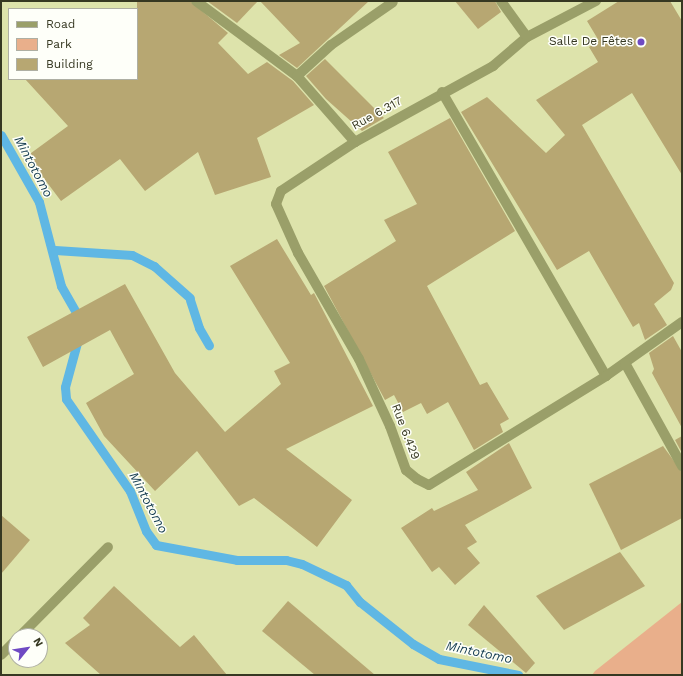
<!DOCTYPE html>
<meta charset="utf-8">
<style>
body{margin:0}
#map{position:relative;width:683px;height:676px;overflow:hidden;background:#dde3ab;font-family:"Work Sans",sans-serif}
div>[style]{position:absolute}
.green>*{inset:0;background:#e9af8b}
.stream>*{height:9px;margin:-4.5px;padding:0 4.5px;transform-origin:4.5px;border-radius:4.5px;background:#5fb7e4}
.building>*{inset:0;background:#b7a772}
.minor>*{height:10px;margin:-5px;padding:0 5px;transform-origin:5px;border-radius:5px;background:#9a9f69}
.dots>*{width:11px;height:11px;translate:-50% -50%;box-sizing:border-box;border:2px solid #fefff9;border-radius:50%}
span{translate:-50% -50%;white-space:nowrap;text-align:center;line-height:1.15;-webkit-text-stroke:3px #fefff9;paint-order:stroke}
.poi-label{font-size:12px;color:#363822}
.right{translate:-100% -50%;text-align:right}
.street-label{font-size:12px;color:#363822}
.water-label{font-size:13px;color:#173e51;font-style:italic}
.frame{position:absolute;inset:0;border:2px solid #363822;pointer-events:none}
.legend{position:absolute;left:8px;top:8px;width:130px;height:72px;box-sizing:border-box;background:#fefff9;border:1px solid #aeafa3;margin:0;padding:5px 7px;list-style:none;font-size:12px;color:#363822}
.legend li{display:flex;align-items:center;gap:8px;height:20px}
.legend b{width:20px;border:1px solid #aeafa3}
.north{position:absolute;left:8px;top:628px;width:40px;height:40px;box-sizing:border-box;background:#fefff9;border:1px solid #aeafa3;border-radius:50%;rotate:60deg;font-size:11px;font-weight:700;line-height:16px;text-align:center;color:#363822}
.north::after{content:'';display:block;margin:auto;width:14px;height:18px;background:#6f4ac3;clip-path:polygon(50% 0,100% 100%,50% 72%,0 100%)}
</style>
<div id="map">
<div class="green">
<div style="clip-path:polygon(682px 602px,682px 675px,592px 675px,595px 671px)"></div>
</div>
<div class="stream">
<div style="left:1px;top:135px;width:77px;rotate:60.4deg"></div>
<div style="left:39px;top:202px;width:87px;rotate:75.3deg"></div>
<div style="left:61px;top:286px;width:40px;rotate:60.3deg"></div>
<div style="left:55px;top:250px;width:77px;rotate:3.7deg"></div>
<div style="left:132px;top:255px;width:25px;rotate:27deg"></div>
<div style="left:154px;top:266px;width:48px;rotate:41.6deg"></div>
<div style="left:190px;top:300px;width:29px;rotate:72deg"></div>
<div style="left:199px;top:328px;width:20px;rotate:60deg"></div>
<div style="left:78px;top:339px;width:50px;rotate:105.2deg"></div>
<div style="left:65px;top:387px;width:12px;rotate:85deg"></div>
<div style="left:66px;top:399px;width:112px;rotate:55.2deg"></div>
<div style="left:130px;top:491px;width:43px;rotate:68.2deg"></div>
<div style="left:146px;top:531px;width:17px;rotate:54deg"></div>
<div style="left:156px;top:545px;width:82px;rotate:10.5deg"></div>
<div style="left:237px;top:560px;width:49px"></div>
<div style="left:286px;top:560px;width:16px;rotate:14deg"></div>
<div style="left:302px;top:564px;width:49px;rotate:25.5deg"></div>
<div style="left:346px;top:585px;width:22px;rotate:51deg"></div>
<div style="left:360px;top:602px;width:68px;rotate:38.4deg"></div>
<div style="left:413px;top:644px;width:30px;rotate:30deg"></div>
<div style="left:439px;top:659px;width:81px;rotate:11.4deg"></div>
</div>
<div class="building">
<div style="clip-path:polygon(137px 1px,190px 1px,228px 33px,218px 43px,248px 74px,267px 62px,293px 81px,314px 105px,257px 138px,271px 177px,215px 195px,198px 152px,145px 191px,120px 159px,61px 201px,27px 156px,68px 126px,25px 79px,137px 79px)"></div>
<div style="clip-path:polygon(207px 1px,258px 1px,237px 23px)"></div>
<div style="clip-path:polygon(260px 1px,369px 1px,297px 68px,279px 55px,300px 43px)"></div>
<div style="clip-path:polygon(455px 1px,495px 1px,501px 12px,478px 29px)"></div>
<div style="clip-path:polygon(619px 1px,670px 1px,682px 21px,682px 175px,632px 93px,582px 125px,674px 283px,671px 290px,654px 304px,667px 325px,645px 340px,639px 323px,633px 327px,589px 251px,557px 270px,461px 112px,487px 97px,546px 153px,565px 135px,536px 100px,598px 62px,589px 47px,599px 41px,587px 21px)"></div>
<div style="clip-path:polygon(325px 59px,384px 118px,362px 131px,326px 99px,306px 76px)"></div>
<div style="clip-path:polygon(450px 118px,515px 231px,427px 286px,480px 385px,487px 382px,509px 419px,500px 424px,503px 432px,474px 450px,448px 402px,427px 414px,421px 403px,403px 412px,394px 395px,385px 400px,324px 286px,396px 241px,384px 220px,417px 204px,388px 152px)"></div>
<div style="clip-path:polygon(277px 239px,311px 295px,314px 293px,373px 406px,286px 449px,352px 500px,317px 547px,254px 498px,239px 506px,197px 451px,155px 491px,104px 436px,86px 403px,134px 374px,110px 330px,43px 367px,27px 337px,125px 284px,175px 373px,225px 432px,281px 384px,274px 371px,290px 363px,230px 266px)"></div>
<div style="clip-path:polygon(673px 336px,682px 352px,682px 428px,652px 373px,654px 369px,649px 353px)"></div>
<div style="clip-path:polygon(682px 436px,682px 453px,675px 440px)"></div>
<div style="clip-path:polygon(509px 443px,532px 488px,465px 525px,477px 542px,467px 548px,480px 563px,455px 585px,439px 567px,432px 572px,401px 528px,432px 508px,434px 511px,478px 490px,466px 472px)"></div>
<div style="clip-path:polygon(663px 446px,682px 472px,682px 518px,621px 550px,589px 484px)"></div>
<div style="clip-path:polygon(1px 515px,30px 540px,1px 574px)"></div>
<div style="clip-path:polygon(620px 552px,645px 586px,564px 630px,536px 596px)"></div>
<div style="clip-path:polygon(114px 586px,180px 647px,194px 635px,227px 675px,101px 675px,65px 643px,90px 625px,83px 618px)"></div>
<div style="clip-path:polygon(288px 601px,308px 618px,375px 675px,315px 675px,262px 631px)"></div>
<div style="clip-path:polygon(484px 605px,535px 663px,526px 673px,468px 625px)"></div>
</div>
<div class="minor">
<div style="left:196px;top:1px;width:126px;rotate:36.6deg"></div>
<div style="left:297px;top:76px;width:88px;rotate:48.7deg"></div>
<div style="left:355px;top:142px;width:158px;rotate:-28.8deg"></div>
<div style="left:493px;top:66px;width:45px;rotate:-40.5deg"></div>
<div style="left:527px;top:37px;width:78px;rotate:-27.6deg"></div>
<div style="left:501px;top:1px;width:44px;rotate:54.2deg"></div>
<div style="left:297px;top:76px;width:46px;rotate:-42.4deg"></div>
<div style="left:331px;top:45px;width:75px;rotate:-34.7deg"></div>
<div style="left:442px;top:92px;width:328px;rotate:60deg"></div>
<div style="left:355px;top:142px;width:89px;rotate:146.5deg"></div>
<div style="left:281px;top:191px;width:14px;rotate:111deg"></div>
<div style="left:276px;top:204px;width:54px;rotate:65.8deg"></div>
<div style="left:298px;top:253px;width:122px;rotate:60.1deg"></div>
<div style="left:359px;top:359px;width:74px;rotate:65.2deg"></div>
<div style="left:390px;top:426px;width:47px;rotate:70deg"></div>
<div style="left:406px;top:470px;width:14px;rotate:39deg"></div>
<div style="left:417px;top:479px;width:13px;rotate:27deg"></div>
<div style="left:429px;top:485px;width:208px;rotate:-31.6deg"></div>
<div style="left:606px;top:376px;width:93px;rotate:-35.4deg"></div>
<div style="left:625px;top:363px;width:118px;rotate:61deg"></div>
<div style="left:20px;top:636px;width:125px;rotate:-45.3deg"></div>
<div style="left:1px;top:655px;width:21px;rotate:-45deg"></div>
</div>
<div class="dots">
<div style="left:641px;top:42px;background:#6f4ac3"></div>
</div>
<div class="poi-label">
<span class="right" style="left:633px;top:42px">Salle De Fêtes</span>
</div>
<div class="street-label">
<span style="left:377px;top:114px;rotate:-29deg">Rue 6.317</span>
<span style="left:405px;top:432px;rotate:69deg">Rue 6.429</span>
</div>
<div class="water-label">
<span style="left:33px;top:167px;rotate:62deg">Mintotomo</span>
<span style="left:148px;top:503px;rotate:62deg">Mintotomo</span>
<span style="left:479px;top:653px;rotate:12deg">Mintotomo</span>
</div>
<div class="frame"></div>
<ul class="legend">
<li><b style="height:5px;background:#9a9f69"></b>Road</li>
<li><b style="height:11px;background:#e9af8b"></b>Park</li>
<li><b style="height:11px;background:#b7a772"></b>Building</li>
</ul>
<div class="north">N</div>
</div>
